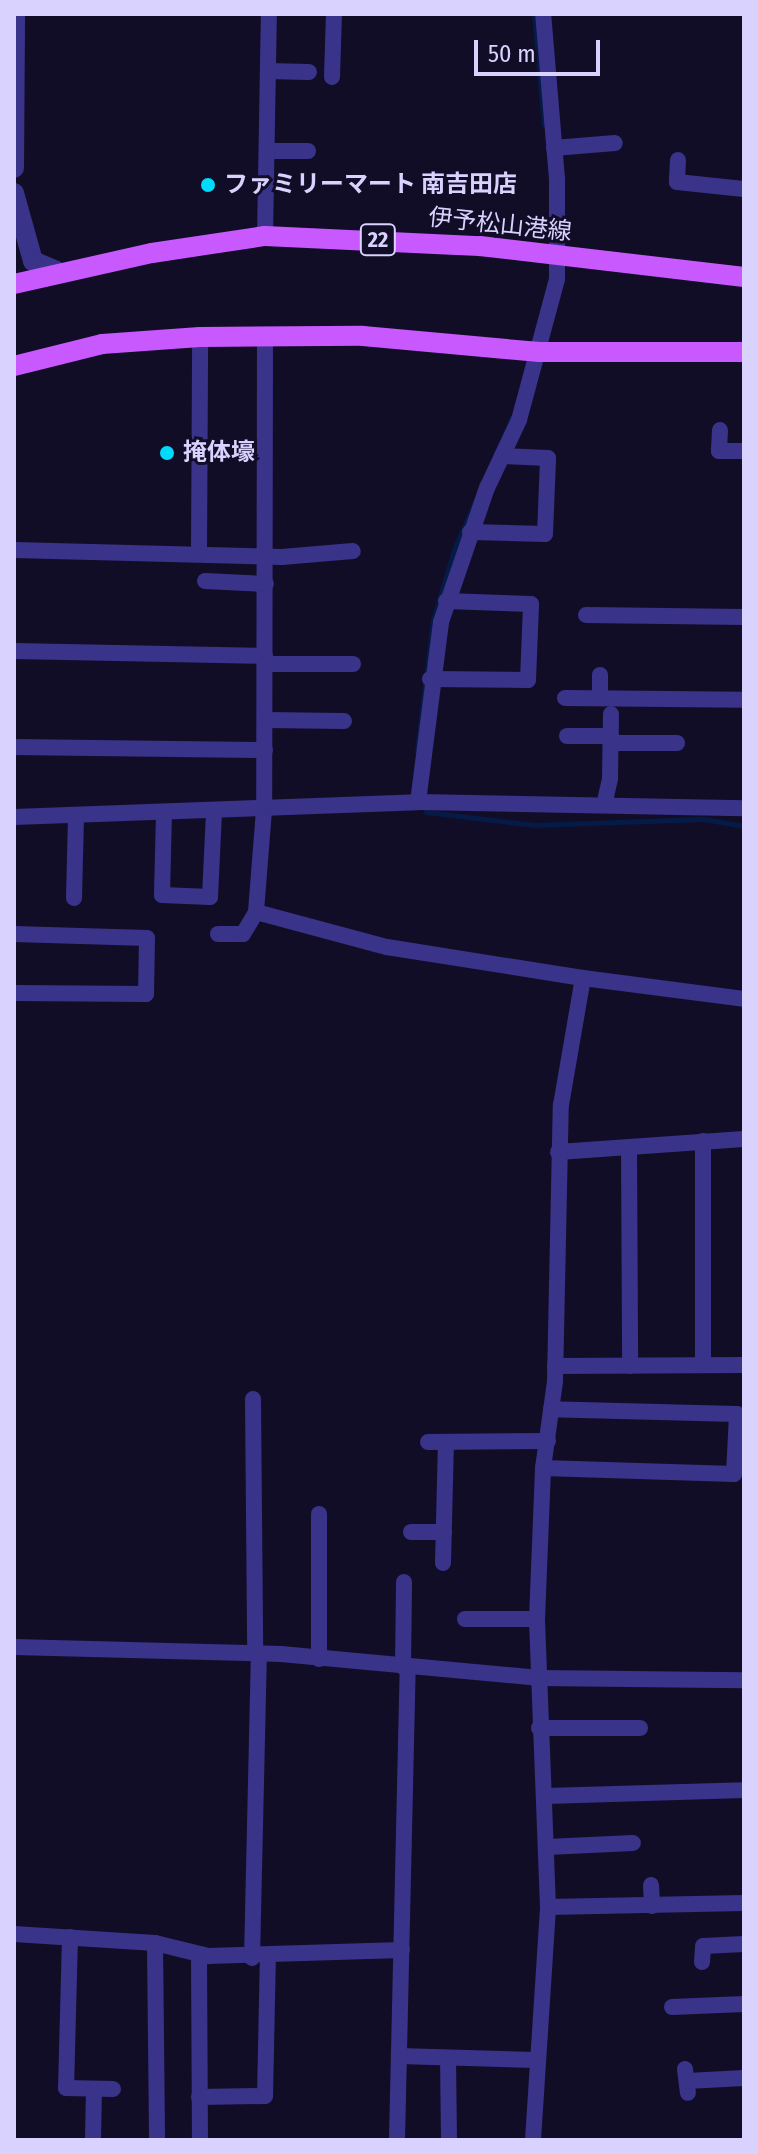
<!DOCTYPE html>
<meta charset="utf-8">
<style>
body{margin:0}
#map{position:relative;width:758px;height:2154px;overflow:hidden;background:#120d27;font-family:"Fira Sans Condensed","Noto Sans JP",sans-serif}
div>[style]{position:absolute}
.stream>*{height:5px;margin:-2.5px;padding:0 2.5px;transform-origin:2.5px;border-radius:2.5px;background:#051b47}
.minor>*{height:16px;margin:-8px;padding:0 8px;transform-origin:8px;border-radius:8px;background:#3a338a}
.tertiary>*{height:20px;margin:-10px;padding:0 10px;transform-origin:10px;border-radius:10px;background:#3a338a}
.primary>*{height:20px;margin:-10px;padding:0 10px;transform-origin:10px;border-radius:10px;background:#c759ff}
.dots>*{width:22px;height:22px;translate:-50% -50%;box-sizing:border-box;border:4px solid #120d27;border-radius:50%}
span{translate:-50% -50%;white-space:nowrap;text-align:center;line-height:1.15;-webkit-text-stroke:6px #120d27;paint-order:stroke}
.shield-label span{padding:2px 6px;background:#120d27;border:2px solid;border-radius:6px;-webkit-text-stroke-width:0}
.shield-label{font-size:22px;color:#d9d2ff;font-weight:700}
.poi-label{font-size:24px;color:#d9d2ff;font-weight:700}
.left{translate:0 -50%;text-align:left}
.street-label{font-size:24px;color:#d9d2ff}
.frame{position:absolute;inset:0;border:16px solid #d9d2ff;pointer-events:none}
.scale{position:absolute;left:474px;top:40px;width:126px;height:36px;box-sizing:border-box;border:4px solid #d9d2ff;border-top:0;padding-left:10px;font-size:24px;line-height:28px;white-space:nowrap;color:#d9d2ff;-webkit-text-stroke:6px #120d27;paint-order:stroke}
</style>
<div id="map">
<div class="stream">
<div style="left:534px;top:14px;width:111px;rotate:84.9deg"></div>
<div style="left:417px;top:751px;width:132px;rotate:-83deg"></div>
<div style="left:433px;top:620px;width:76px;rotate:-73.2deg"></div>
<div style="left:455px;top:547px;width:142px;rotate:-66.3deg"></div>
<div style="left:426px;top:812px;width:109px;rotate:6.9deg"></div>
<div style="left:534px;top:825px;width:169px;rotate:-2deg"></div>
<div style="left:703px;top:819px;width:42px;rotate:9.7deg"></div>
</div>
<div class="minor">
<div style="left:268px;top:71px;width:41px;rotate:1.4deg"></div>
<div style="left:332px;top:77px;width:63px;rotate:-88.2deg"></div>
<div style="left:554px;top:148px;width:61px;rotate:-4.7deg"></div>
<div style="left:267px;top:151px;width:41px"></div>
<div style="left:678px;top:160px;width:22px;rotate:93deg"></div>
<div style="left:677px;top:182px;width:67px;rotate:6deg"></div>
<div style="left:265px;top:236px;width:222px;rotate:-89deg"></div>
<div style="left:265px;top:337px;width:473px;rotate:90.1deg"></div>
<div style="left:264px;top:810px;width:102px;rotate:94.5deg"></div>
<div style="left:256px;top:912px;width:136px;rotate:15deg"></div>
<div style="left:387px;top:947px;width:198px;rotate:9deg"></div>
<div style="left:720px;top:430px;width:21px;rotate:93deg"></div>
<div style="left:719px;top:451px;width:25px"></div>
<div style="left:470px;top:532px;width:75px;rotate:1.5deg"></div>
<div style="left:545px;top:534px;width:76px;rotate:-87.7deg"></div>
<div style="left:548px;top:458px;width:46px;rotate:-177.5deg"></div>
<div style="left:14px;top:550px;width:268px;rotate:1.5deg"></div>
<div style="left:282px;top:557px;width:71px;rotate:-4.8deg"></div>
<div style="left:199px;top:554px;width:217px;rotate:-89.7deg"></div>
<div style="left:205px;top:581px;width:61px;rotate:2.8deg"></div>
<div style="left:586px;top:615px;width:158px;rotate:0.7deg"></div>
<div style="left:14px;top:651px;width:251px;rotate:1.1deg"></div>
<div style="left:265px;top:664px;width:88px"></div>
<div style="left:430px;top:679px;width:98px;rotate:0.6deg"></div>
<div style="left:528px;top:680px;width:76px;rotate:-87.7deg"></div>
<div style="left:531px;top:604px;width:85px;rotate:-178deg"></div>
<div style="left:565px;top:698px;width:179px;rotate:0.6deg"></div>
<div style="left:600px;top:698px;width:23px;rotate:-90deg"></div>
<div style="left:265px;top:720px;width:79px;rotate:0.7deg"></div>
<div style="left:567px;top:736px;width:44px"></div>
<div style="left:611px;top:743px;width:66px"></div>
<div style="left:14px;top:747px;width:251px;rotate:0.7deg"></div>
<div style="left:418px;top:802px;width:181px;rotate:-82.7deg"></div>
<div style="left:441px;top:622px;width:142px;rotate:-71.1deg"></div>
<div style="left:487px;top:488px;width:75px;rotate:-64.8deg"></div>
<div style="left:519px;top:420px;width:146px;rotate:-74.9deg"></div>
<div style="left:557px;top:279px;width:100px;rotate:-90deg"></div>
<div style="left:557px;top:179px;width:166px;rotate:-94.8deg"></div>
<div style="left:604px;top:805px;width:28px;rotate:-77deg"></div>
<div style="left:610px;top:778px;width:64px;rotate:-89.1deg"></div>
<div style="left:164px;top:813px;width:82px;rotate:91.4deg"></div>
<div style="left:162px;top:895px;width:48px;rotate:2.4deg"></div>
<div style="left:210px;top:897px;width:86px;rotate:-87.3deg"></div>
<div style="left:14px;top:817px;width:404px;rotate:-2.1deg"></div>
<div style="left:418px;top:802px;width:326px;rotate:1.1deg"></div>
<div style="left:74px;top:898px;width:83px;rotate:-88.6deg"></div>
<div style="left:14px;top:934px;width:133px;rotate:1.7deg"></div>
<div style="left:147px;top:938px;width:56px;rotate:91deg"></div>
<div style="left:146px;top:994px;width:132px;rotate:-179.6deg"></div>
<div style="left:218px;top:934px;width:25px"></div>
<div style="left:243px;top:934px;width:26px;rotate:-59deg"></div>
<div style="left:703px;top:1141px;width:224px;rotate:90deg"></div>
<div style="left:629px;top:1148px;width:218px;rotate:89.7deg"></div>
<div style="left:558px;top:1152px;width:186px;rotate:-4deg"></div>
<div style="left:555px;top:1366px;width:189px;rotate:-0.3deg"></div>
<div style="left:253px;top:1399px;width:254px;rotate:89.5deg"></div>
<div style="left:428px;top:1442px;width:120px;rotate:-0.5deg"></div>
<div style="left:543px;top:1468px;width:191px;rotate:1.8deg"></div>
<div style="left:734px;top:1474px;width:60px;rotate:-87.1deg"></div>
<div style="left:737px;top:1414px;width:186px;rotate:-178.5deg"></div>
<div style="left:319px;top:1514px;width:145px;rotate:90deg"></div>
<div style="left:411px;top:1532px;width:33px"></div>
<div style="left:443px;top:1563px;width:121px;rotate:-88.6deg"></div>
<div style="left:465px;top:1619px;width:72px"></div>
<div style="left:14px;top:1647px;width:267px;rotate:1.5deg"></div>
<div style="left:281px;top:1654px;width:258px;rotate:5.3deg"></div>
<div style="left:538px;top:1678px;width:206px;rotate:0.6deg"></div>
<div style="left:403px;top:1667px;width:85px;rotate:-89.3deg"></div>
<div style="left:539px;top:1728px;width:101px"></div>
<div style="left:546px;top:1796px;width:198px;rotate:-1.7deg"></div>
<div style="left:547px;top:1847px;width:86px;rotate:-2.7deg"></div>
<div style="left:651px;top:1885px;width:21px;rotate:87deg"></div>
<div style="left:548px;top:1907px;width:196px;rotate:-1.2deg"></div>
<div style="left:14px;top:1934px;width:141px;rotate:3.7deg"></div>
<div style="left:155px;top:1943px;width:55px;rotate:13.8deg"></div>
<div style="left:208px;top:1956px;width:194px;rotate:-1.8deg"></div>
<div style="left:70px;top:1937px;width:151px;rotate:91.5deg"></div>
<div style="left:66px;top:2088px;width:47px;rotate:1.2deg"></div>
<div style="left:155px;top:1943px;width:197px;rotate:89.4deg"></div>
<div style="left:199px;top:1955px;width:185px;rotate:89.7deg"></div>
<div style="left:252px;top:1958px;width:305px;rotate:-88.7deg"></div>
<div style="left:702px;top:1962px;width:16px;rotate:-86deg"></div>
<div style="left:703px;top:1946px;width:41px;rotate:-2.8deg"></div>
<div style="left:672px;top:2007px;width:72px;rotate:-2.4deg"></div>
<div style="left:399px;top:2056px;width:137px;rotate:1.7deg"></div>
<div style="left:448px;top:2058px;width:82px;rotate:89.3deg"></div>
<div style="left:685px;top:2069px;width:24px;rotate:83deg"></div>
<div style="left:687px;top:2081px;width:57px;rotate:-3deg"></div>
<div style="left:199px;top:2097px;width:66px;rotate:-0.9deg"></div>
<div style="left:265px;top:2096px;width:139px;rotate:-88.8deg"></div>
<div style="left:93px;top:2140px;width:51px;rotate:-88.9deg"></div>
<div style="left:397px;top:2140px;width:472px;rotate:-88.7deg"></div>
<div style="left:533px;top:2140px;width:233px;rotate:-86.3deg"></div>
<div style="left:548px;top:1907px;width:288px;rotate:-92.2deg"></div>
<div style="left:537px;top:1619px;width:151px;rotate:-87.7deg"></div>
<div style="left:543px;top:1468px;width:88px;rotate:-82.1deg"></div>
<div style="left:555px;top:1381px;width:276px;rotate:-88.8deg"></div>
<div style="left:561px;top:1105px;width:129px;rotate:-80.2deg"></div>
<div style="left:583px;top:978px;width:162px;rotate:7.4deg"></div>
</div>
<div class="tertiary">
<div style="left:14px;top:168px;width:154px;rotate:-89.6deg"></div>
<div style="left:14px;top:193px;width:71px;rotate:74.4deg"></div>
<div style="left:33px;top:261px;width:25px;rotate:23deg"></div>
</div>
<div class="primary">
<div style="left:14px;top:284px;width:141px;rotate:-12.7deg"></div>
<div style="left:152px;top:253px;width:114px;rotate:-8.6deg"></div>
<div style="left:265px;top:236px;width:215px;rotate:2.7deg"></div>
<div style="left:480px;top:246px;width:266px;rotate:6.7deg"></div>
<div style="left:14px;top:366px;width:91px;rotate:-14deg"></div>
<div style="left:102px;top:344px;width:98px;rotate:-4.1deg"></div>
<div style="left:200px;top:337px;width:163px;rotate:-0.4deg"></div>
<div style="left:363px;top:336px;width:177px;rotate:5.2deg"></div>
<div style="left:539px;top:352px;width:205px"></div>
</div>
<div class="dots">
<div style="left:208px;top:185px;background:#00dbfd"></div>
<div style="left:167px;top:453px;background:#00dbfd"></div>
</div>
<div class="shield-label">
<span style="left:378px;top:240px">22</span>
</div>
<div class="poi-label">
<span class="left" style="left:224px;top:185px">ファミリーマート 南吉田店</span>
<span class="left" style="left:183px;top:453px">掩体壕</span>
</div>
<div class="street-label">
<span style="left:500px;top:225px;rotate:6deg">伊予松山港線</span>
</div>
<div class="frame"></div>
<div class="scale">50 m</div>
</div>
